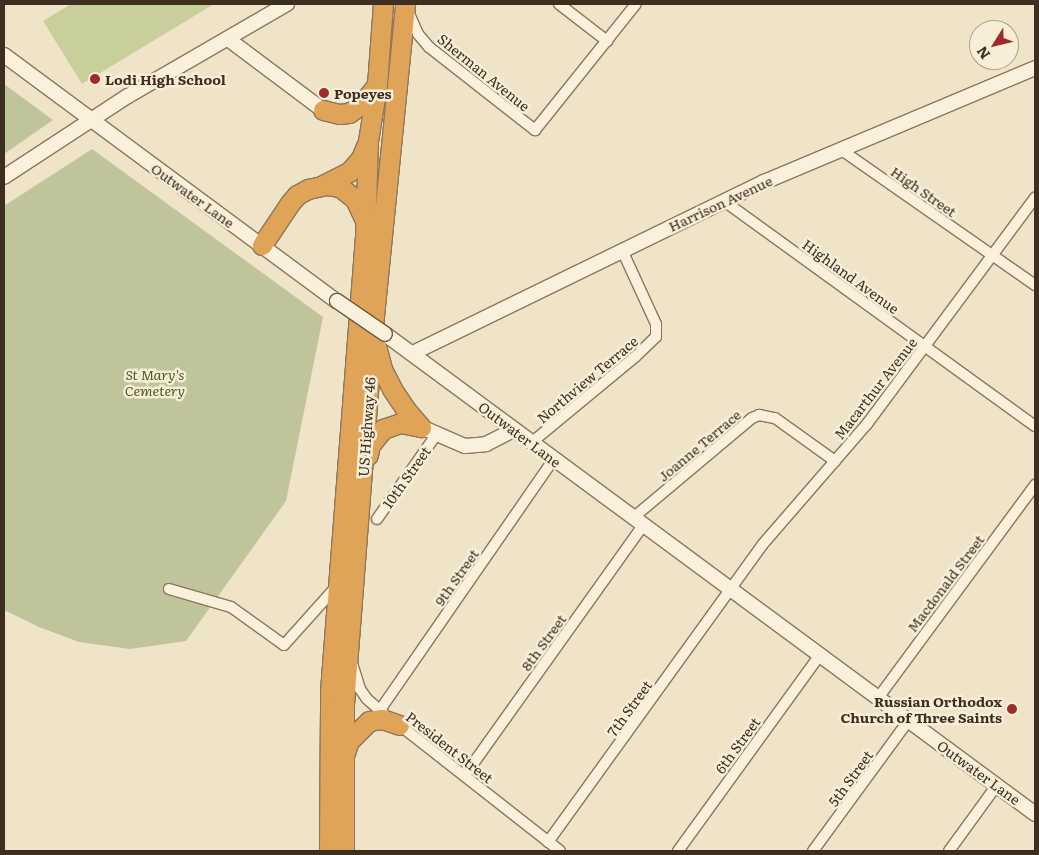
<!DOCTYPE html>
<style>
body{margin:0}
#map{position:relative;width:1039px;height:855px;overflow:hidden;background:#f0e4c8;font-family:Literata,serif}
div>[style]{position:absolute}
.green>*{inset:0;background:#c9cf9b}
.cemetery>*{inset:0;background:#bfc49a}
.roads{filter:drop-shadow(1px 0 #8d765c) drop-shadow(-1px 0 #8d765c) drop-shadow(0 1px #8d765c) drop-shadow(0 -1px #8d765c)}
.street>*{height:10px;margin:-5px;padding:0 5px;transform-origin:5px;border-radius:5px;background:#faf1dc}
.secondary>*{height:14px;margin:-7px;padding:0 7px;transform-origin:7px;border-radius:7px;background:#faf1dc}
.highway>*{height:19px;margin:-9.5px;padding:0 9.5px;transform-origin:9.5px;border-radius:9.5px;background:#e0a458}
.bridges{filter:drop-shadow(1px 0 #6f573f) drop-shadow(-1px 0 #6f573f) drop-shadow(0 1px #6f573f) drop-shadow(0 -1px #6f573f)}
.secondary-bridge>*{height:14px;margin:-7px;padding:0 7px;transform-origin:7px;border-radius:7px;background:#faf1dc}
.dots>*{width:14px;height:14px;translate:-50% -50%;box-sizing:border-box;border:2px solid #f7eed8;border-radius:50%}
span{translate:-50% -50%;white-space:nowrap;text-align:center;line-height:1.15;-webkit-text-stroke:5px #f7eed8;paint-order:stroke}
.street-label{font-size:14px;color:#3d2e20}
.poi-label{font-size:14px;color:#3d2e20;font-weight:700}
.left{translate:0 -50%;text-align:left}
.right{translate:-100% -50%;text-align:right}
.park-label{font-size:14px;color:#4d5a26;font-style:italic}
.frame{position:absolute;inset:0;border:5px solid #3d2e20;pointer-events:none}
.north{position:absolute;left:969px;top:20px;width:50px;height:50px;box-sizing:border-box;background:#f7eed8;border:1px solid #ada18e;border-radius:50%;rotate:234deg;font-size:14px;font-weight:700;line-height:20px;text-align:center;color:#3d2e20}
.north::after{content:'';display:block;margin:auto;width:18px;height:22px;background:#9e2a2b;clip-path:polygon(50% 0,100% 100%,50% 72%,0 100%)}
</style>
<div id="map">
<div class="green">
<div style="clip-path:polygon(71px 4px,214px 4px,82px 84px,43px 21px)"></div>
</div>
<div class="cemetery">
<div style="clip-path:polygon(4px 84px,53px 120px,4px 154px)"></div>
<div style="clip-path:polygon(92px 149px,323px 317px,286px 501px,186px 641px,130px 649px,79px 642px,39px 627px,4px 610px,4px 206px)"></div>
</div>
<div class="roads">
<div class="street">
<div style="left:559px;top:4px;width:61px;rotate:37.6deg"></div>
<div style="left:407px;top:9px;width:27px;rotate:66deg"></div>
<div style="left:418px;top:34px;width:17px;rotate:50deg"></div>
<div style="left:429px;top:47px;width:135px;rotate:38.1deg"></div>
<div style="left:535px;top:130px;width:161px;rotate:-51.3deg"></div>
<div style="left:840px;top:149px;width:238px;rotate:34.9deg"></div>
<div style="left:724px;top:201px;width:384px;rotate:35.9deg"></div>
<div style="left:531px;top:443px;width:135px;rotate:-39.6deg"></div>
<div style="left:635px;top:357px;width:29px;rotate:-44deg"></div>
<div style="left:656px;top:337px;width:13px;rotate:-90deg"></div>
<div style="left:656px;top:324px;width:81px;rotate:-114.7deg"></div>
<div style="left:634px;top:517px;width:154px;rotate:-40deg"></div>
<div style="left:752px;top:418px;width:8px;rotate:-23deg"></div>
<div style="left:759px;top:415px;width:16px;rotate:11deg"></div>
<div style="left:775px;top:418px;width:74px;rotate:35.6deg"></div>
<div style="left:377px;top:519px;width:103px;rotate:-54.9deg"></div>
<div style="left:169px;top:589px;width:65px;rotate:16.2deg"></div>
<div style="left:231px;top:607px;width:65px;rotate:35.6deg"></div>
<div style="left:284px;top:645px;width:78px;rotate:-48.1deg"></div>
<div style="left:352px;top:663px;width:27px;rotate:73deg"></div>
<div style="left:360px;top:689px;width:12px;rotate:55deg"></div>
<div style="left:367px;top:699px;width:21px;rotate:41deg"></div>
<div style="left:878px;top:698px;width:265px;rotate:-53.6deg"></div>
<div style="left:380px;top:710px;width:305px;rotate:-55.3deg"></div>
<div style="left:397px;top:723px;width:207px;rotate:38.1deg"></div>
<div style="left:465px;top:775px;width:308px;rotate:-54.5deg"></div>
<div style="left:548px;top:842px;width:367px;rotate:-54.2deg"></div>
<div style="left:763px;top:544px;width:159px;rotate:-49.1deg"></div>
<div style="left:867px;top:424px;width:282px;rotate:-53.4deg"></div>
<div style="left:678px;top:851px;width:241px;rotate:-54.1deg"></div>
<div style="left:813px;top:851px;width:162px;rotate:-53.8deg"></div>
<div style="left:949px;top:851px;width:82px;rotate:-54deg"></div>
</div>
<div class="secondary">
<div style="left:228px;top:39px;width:119px;rotate:36.8deg"></div>
<div style="left:4px;top:55px;width:414px;rotate:36.5deg"></div>
<div style="left:4px;top:177px;width:148px;rotate:-33.2deg"></div>
<div style="left:128px;top:96px;width:184px;rotate:-30.1deg"></div>
<div style="left:385px;top:334px;width:808px;rotate:36.44deg"></div>
<div style="left:413px;top:353px;width:390px;rotate:-26deg"></div>
<div style="left:764px;top:182px;width:294px;rotate:-22.8deg"></div>
<div style="left:421px;top:427px;width:48px;rotate:23.4deg"></div>
<div style="left:465px;top:446px;width:21px;rotate:-5deg"></div>
<div style="left:486px;top:444px;width:30px;rotate:-27deg"></div>
</div>
<div class="highway">
<div style="left:323px;top:110px;width:16px;rotate:14deg"></div>
<div style="left:339px;top:114px;width:10px;rotate:-6deg"></div>
<div style="left:349px;top:113px;width:16px;rotate:-35deg"></div>
<div style="left:362px;top:104px;width:23px;rotate:-52deg"></div>
<div style="left:321px;top:186px;width:31px;rotate:-27deg"></div>
<div style="left:349px;top:172px;width:18px;rotate:-49deg"></div>
<div style="left:361px;top:158px;width:15px;rotate:-67deg"></div>
<div style="left:262px;top:245px;width:50px;rotate:-56.3deg"></div>
<div style="left:290px;top:203px;width:11px;rotate:-49deg"></div>
<div style="left:297px;top:195px;width:13px;rotate:-29deg"></div>
<div style="left:308px;top:189px;width:19px;rotate:-12deg"></div>
<div style="left:327px;top:185px;width:13px;rotate:9deg"></div>
<div style="left:340px;top:187px;width:19px;rotate:39deg"></div>
<div style="left:355px;top:199px;width:21px;rotate:65deg"></div>
<div style="left:376px;top:346px;width:24px;rotate:75deg"></div>
<div style="left:382px;top:369px;width:22px;rotate:63deg"></div>
<div style="left:392px;top:389px;width:25px;rotate:56deg"></div>
<div style="left:406px;top:410px;width:23px;rotate:49deg"></div>
<div style="left:368px;top:455px;width:10px;rotate:-79deg"></div>
<div style="left:370px;top:445px;width:21px;rotate:-51deg"></div>
<div style="left:383px;top:429px;width:18px;rotate:-19deg"></div>
<div style="left:400px;top:423px;width:21px;rotate:11deg"></div>
<div style="left:345px;top:753px;width:13px;rotate:-72deg"></div>
<div style="left:349px;top:741px;width:28px;rotate:-45deg"></div>
<div style="left:369px;top:721px;width:13px;rotate:-9deg"></div>
<div style="left:382px;top:719px;width:18px;rotate:19deg"></div>
<div style="left:329px;top:851px;width:160px;rotate:-89.6deg"></div>
<div style="left:330px;top:691px;width:455px;rotate:-85.6deg"></div>
<div style="left:365px;top:237px;width:96px;rotate:-88.2deg"></div>
<div style="left:368px;top:141px;width:57px;rotate:-80.9deg"></div>
<div style="left:377px;top:85px;width:81px;rotate:-85.8deg"></div>
<div style="left:344px;top:851px;width:147px;rotate:-90deg"></div>
<div style="left:344px;top:704px;width:369px;rotate:-85.6deg"></div>
<div style="left:372px;top:336px;width:334px;rotate:-84.3deg"></div>
</div>
</div>
<div class="bridges">
<div class="secondary-bridge">
<div style="left:337px;top:301px;width:58px;rotate:34.5deg"></div>
</div>
</div>
<div class="dots">
<div style="left:95px;top:79px;background:#9e2a2b"></div>
<div style="left:324px;top:93px;background:#9e2a2b"></div>
<div style="left:1012px;top:709px;background:#9e2a2b"></div>
</div>
<div class="street-label">
<span style="left:484px;top:72px;rotate:39deg">Sherman Avenue</span>
<span style="left:924px;top:191px;rotate:35deg">High Street</span>
<span style="left:193px;top:195px;rotate:36deg">Outwater Lane</span>
<span style="left:720px;top:203px;rotate:-25deg">Harrison Avenue</span>
<span style="left:851px;top:276px;rotate:36deg">Highland Avenue</span>
<span style="left:587px;top:379px;rotate:-40deg">Northview Terrace</span>
<span style="left:875px;top:388px;rotate:-52deg">Macarthur Avenue</span>
<span style="left:366px;top:427px;rotate:-86deg">US Highway 46</span>
<span style="left:520px;top:434px;rotate:37deg">Outwater Lane</span>
<span style="left:699px;top:445px;rotate:-40deg">Joanne Terrace</span>
<span style="left:406px;top:477px;rotate:-55deg">10th Street</span>
<span style="left:456px;top:577px;rotate:-55deg">9th Street</span>
<span style="left:945px;top:583px;rotate:-53deg">Macdonald Street</span>
<span style="left:543px;top:642px;rotate:-54deg">8th Street</span>
<span style="left:629px;top:708px;rotate:-54deg">7th Street</span>
<span style="left:737px;top:745px;rotate:-54deg">6th Street</span>
<span style="left:450px;top:747px;rotate:38deg">President Street</span>
<span style="left:979px;top:772px;rotate:36deg">Outwater Lane</span>
<span style="left:850px;top:778px;rotate:-54deg">5th Street</span>
</div>
<div class="poi-label">
<span class="left" style="left:105px;top:79px">Lodi High School</span>
<span class="left" style="left:334px;top:93px">Popeyes</span>
<span class="right" style="left:1002px;top:709px">Russian Orthodox<br>Church of Three Saints</span>
</div>
<div class="park-label">
<span style="left:155px;top:382px">St Mary's<br>Cemetery</span>
</div>
<div class="frame"></div>
<div class="north">N</div>
</div>
